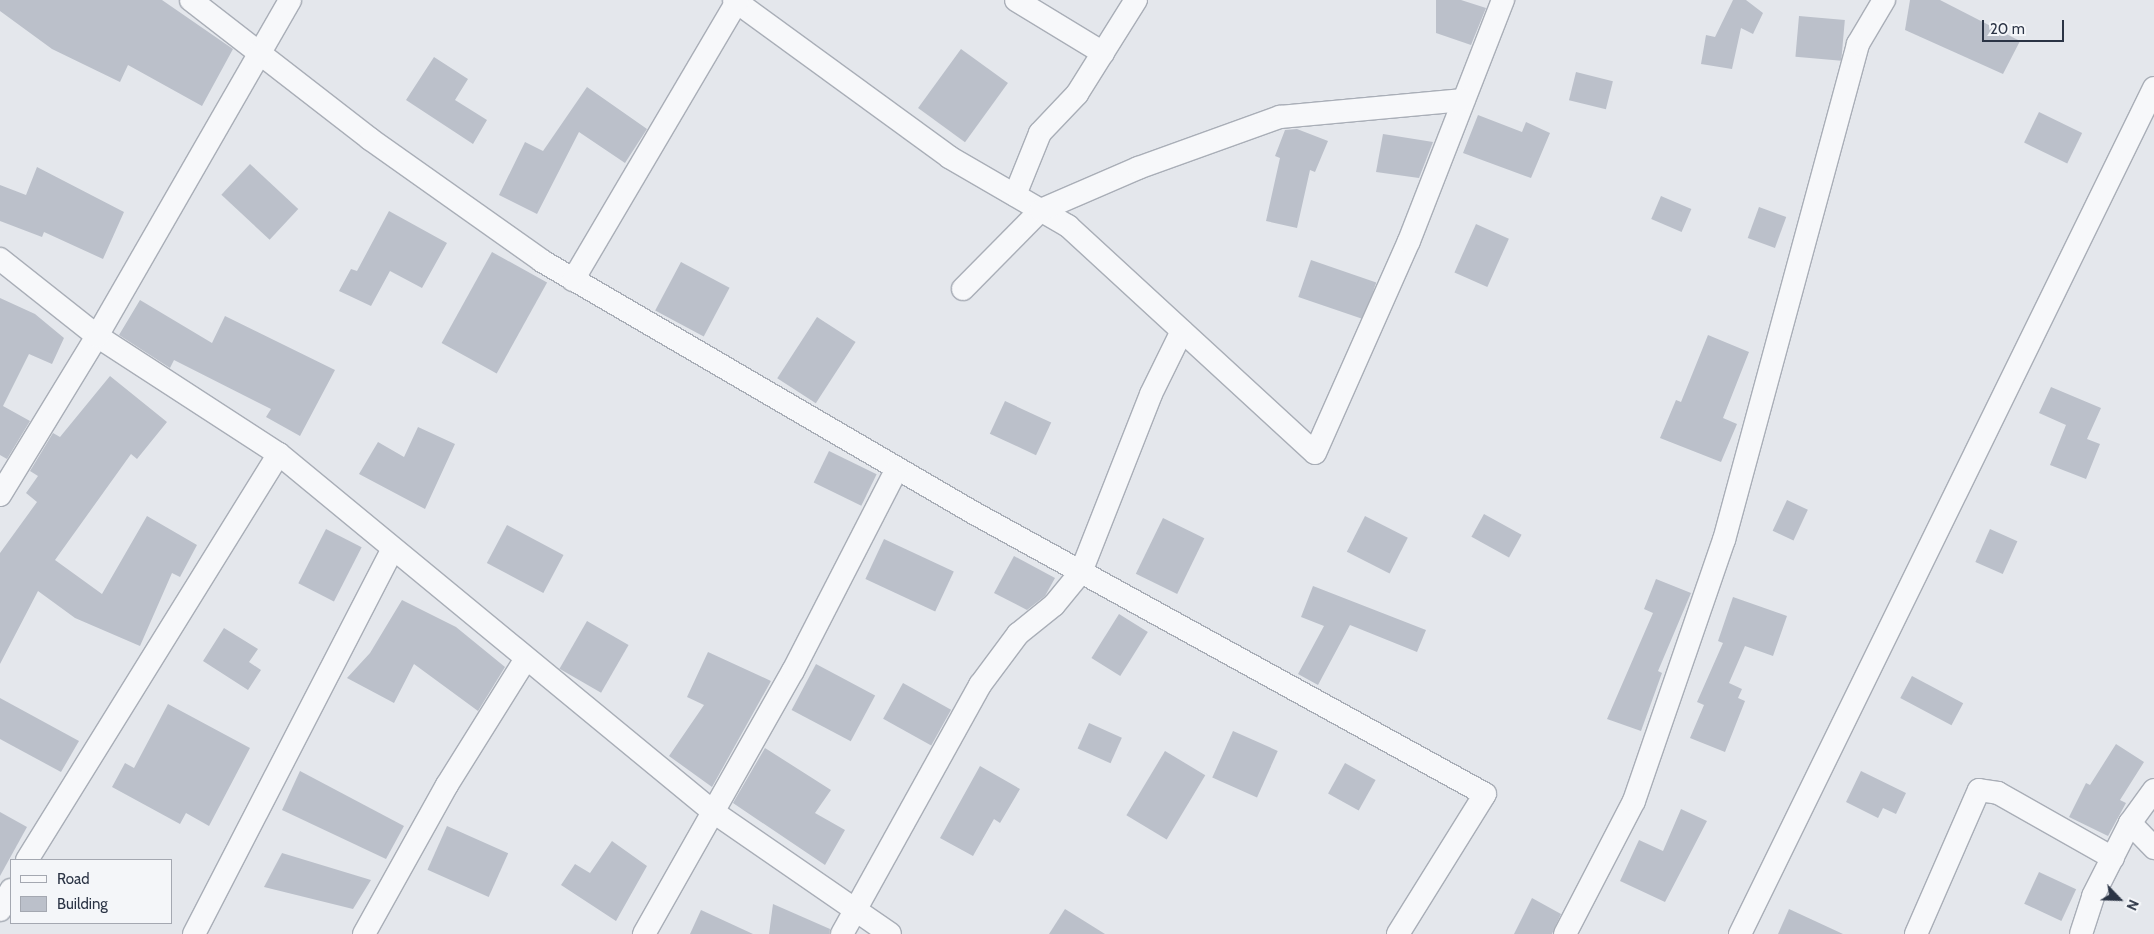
<!DOCTYPE html>
<style>
body{margin:0}
#map{position:relative;width:2154px;height:934px;overflow:hidden;background:#e4e7ec;font-family:Cabin,sans-serif}
div>[style]{position:absolute}
.building>*{inset:0;background:#bbc0ca;transform-origin:0 0}
.roads{filter:drop-shadow(1px 0 #a9aeb7) drop-shadow(-1px 0 #a9aeb7) drop-shadow(0 1px #a9aeb7) drop-shadow(0 -1px #a9aeb7)}
.street>*{height:22px;margin:-11px;padding:0 11px;transform-origin:11px;border-radius:11px;background:#f7f8fa}
span{translate:-50% -50%;white-space:nowrap;text-align:center;line-height:1.15;-webkit-text-stroke:5px #f4f6f9;paint-order:stroke}
.legend{position:absolute;left:10px;top:859px;width:162px;height:65px;box-sizing:border-box;background:#f4f6f9;border:1px solid #a4a8b1;margin:0;padding:6px 9px;list-style:none;font-size:15px;color:#2b3445}
.legend li{display:flex;align-items:center;gap:10px;height:25px}
.legend b{width:25px;border:1px solid #a4a8b1}
.north{position:absolute;left:2094px;top:874px;width:50px;height:50px;-webkit-text-stroke:4px #f4f6f9;paint-order:stroke;rotate:114deg;font-size:14px;font-weight:700;line-height:20px;text-align:center;color:#2b3445}
.north::after{content:'';display:block;margin:auto;width:18px;height:22px;background:#2b3445;clip-path:polygon(50% 0,100% 100%,50% 72%,0 100%)}
.scale{position:absolute;left:1982px;top:20px;width:82px;height:22px;box-sizing:border-box;border:2px solid #2b3445;border-top:0;padding-left:6px;font-size:15px;line-height:18px;white-space:nowrap;color:#2b3445;-webkit-text-stroke:4px #f4f6f9;paint-order:stroke}
</style>
<div id="map">
<div class="building">
<div style="clip-path:polygon(0 0,162px 0,233px 49px,202px 106px,128px 65px,120px 82px,52px 49px,0 11px)"></div>
<div style="clip-path:polygon(1436px 0,1461px 0,1486px 8px,1471px 45px,1436px 33px)"></div>
<div style="clip-path:polygon(1733px 0,1746px 0,1763px 13px,1753px 34px,1741px 28px,1732px 69px,1701px 64px,1706px 35px,1715px 37px)"></div>
<div style="clip-path:polygon(1910px 0,1940px 0,2020px 41px,2003px 74px,1905px 30px)"></div>
<div style="left:1799px;top:16px;width:46px;height:41px;rotate:5deg"></div>
<div style="left:961px;top:49px;width:58px;height:73px;rotate:36deg"></div>
<div style="clip-path:polygon(434px 57px,468px 79px,455px 100px,487px 120px,473px 144px,406px 100px)"></div>
<div style="left:1576px;top:72px;width:38px;height:29px;rotate:14deg"></div>
<div style="clip-path:polygon(587px 87px,647px 129px,625px 163px,579px 132px,537px 214px,499px 195px,525px 142px,543px 151px)"></div>
<div style="left:2039px;top:112px;width:48px;height:34px;rotate:26deg"></div>
<div style="clip-path:polygon(1478px 115px,1522px 132px,1526px 122px,1550px 133px,1531px 178px,1463px 153px)"></div>
<div style="clip-path:polygon(1297px 129px,1328px 141px,1315px 172px,1310px 170px,1297px 228px,1266px 221px,1280px 158px,1275px 156px,1285px 130px)"></div>
<div style="clip-path:polygon(1383px 134px,1433px 142px,1419px 178px,1376px 172px)"></div>
<div style="left:250px;top:164px;width:66px;height:42px;rotate:43deg"></div>
<div style="clip-path:polygon(37px 167px,124px 212px,103px 259px,44px 232px,42px 237px,0 221px,0 185px,26px 195px)"></div>
<div style="left:1661px;top:196px;width:33px;height:25px;rotate:23deg"></div>
<div style="left:1759px;top:207px;width:29px;height:33px;rotate:20deg"></div>
<div style="clip-path:polygon(389px 211px,447px 243px,422px 288px,390px 271px,371px 306px,339px 291px,351px 269px,357px 271px)"></div>
<div style="left:1476px;top:224px;width:36px;height:53px;rotate:24deg"></div>
<div style="left:492px;top:252px;width:63px;height:104px;rotate:29deg"></div>
<div style="left:1311px;top:260px;width:69px;height:39px;rotate:19deg"></div>
<div style="left:681px;top:262px;width:55px;height:55px;rotate:28deg"></div>
<div style="clip-path:polygon(0 298px,35px 314px,64px 338px,52px 364px,29px 354px,3px 406px,30px 421px,7px 459px,0 455px)"></div>
<div style="clip-path:polygon(140px 300px,212px 343px,225px 316px,335px 370px,300px 436px,266px 417px,271px 409px,174px 360px,170px 368px,119px 335px)"></div>
<div style="left:817px;top:317px;width:46px;height:73px;rotate:33deg"></div>
<div style="clip-path:polygon(1708px 335px,1749px 352px,1723px 418px,1737px 424px,1721px 462px,1660px 438px,1676px 400px,1681px 402px)"></div>
<div style="clip-path:polygon(110px 376px,167px 422px,137px 459px,131px 454px,55px 560px,102px 594px,147px 516px,197px 545px,180px 577px,172px 573px,140px 646px,75px 618px,38px 591px,0 664px,0 553px,37px 502px,26px 493px,38px 476px,30px 471px,53px 433px,60px 437px)"></div>
<div style="clip-path:polygon(2051px 387px,2101px 408px,2087px 439px,2100px 444px,2086px 479px,2050px 465px,2066px 425px,2039px 413px)"></div>
<div style="left:1005px;top:401px;width:51px;height:36px;rotate:25deg"></div>
<div style="clip-path:polygon(418px 427px,455px 444px,425px 509px,359px 474px,378px 442px,404px 457px)"></div>
<div style="left:829px;top:451px;width:53px;height:35px;rotate:26deg"></div>
<div style="left:1787px;top:500px;width:23px;height:34px;rotate:25deg"></div>
<div style="left:1484px;top:514px;width:43px;height:26px;rotate:29deg"></div>
<div style="left:1365px;top:516px;width:48px;height:40px;rotate:27deg"></div>
<div style="left:1163px;top:518px;width:46px;height:62px;rotate:26deg"></div>
<div style="left:507px;top:525px;width:64px;height:43px;rotate:28deg"></div>
<div style="left:326px;top:529px;width:40px;height:61px;rotate:27deg"></div>
<div style="left:1990px;top:529px;width:30px;height:36px;rotate:24deg"></div>
<div style="left:884px;top:539px;width:77px;height:44px;rotate:25deg"></div>
<div style="clip-path:polygon(1014px 556px,1055px 578px,1045px 596px,1027px 610px,994px 593px)"></div>
<div style="clip-path:polygon(1656px 579px,1691px 593px,1658px 671px,1662px 673px,1641px 731px,1607px 719px,1653px 613px,1644px 609px)"></div>
<div style="clip-path:polygon(1313px 586px,1426px 630px,1417px 652px,1350px 625px,1318px 685px,1298px 674px,1324px 626px,1301px 617px)"></div>
<div style="clip-path:polygon(1733px 597px,1787px 616px,1773px 656px,1745px 646px,1729px 683px,1742px 689px,1738px 698px,1745px 701px,1725px 752px,1690px 738px,1704px 705px,1697px 702px,1723px 643px,1718px 641px)"></div>
<div style="clip-path:polygon(402px 600px,456px 627px,505px 667px,478px 711px,414px 664px,394px 703px,347px 678px,370px 653px)"></div>
<div style="left:1119px;top:614px;width:34px;height:52px;rotate:32deg"></div>
<div style="left:587px;top:621px;width:48px;height:55px;rotate:30deg"></div>
<div style="clip-path:polygon(224px 628px,258px 649px,249px 662px,261px 670px,248px 690px,203px 661px)"></div>
<div style="clip-path:polygon(708px 652px,771px 681px,712px 787px,669px 756px,704px 705px,687px 697px)"></div>
<div style="left:816px;top:664px;width:67px;height:52px;rotate:28deg"></div>
<div style="left:1912px;top:676px;width:58px;height:25px;rotate:28deg"></div>
<div style="left:903px;top:683px;width:55px;height:41px;rotate:29deg"></div>
<div style="clip-path:polygon(0 698px,79px 741px,61px 772px,0 739px)"></div>
<div style="clip-path:polygon(168px 704px,250px 748px,209px 826px,186px 813px,180px 824px,112px 787px,125px 763px,134px 768px)"></div>
<div style="left:1089px;top:723px;width:36px;height:28px;rotate:24deg"></div>
<div style="left:1233px;top:731px;width:49px;height:51px;rotate:24deg"></div>
<div style="clip-path:polygon(2116px 744px,2144px 762px,2120px 800px,2126px 803px,2108px 836px,2069px 817px,2086px 783px,2090px 785px)"></div>
<div style="clip-path:polygon(765px 748px,831px 790px,815px 813px,845px 830px,825px 865px,733px 803px)"></div>
<div style="left:1165px;top:751px;width:47px;height:75px;rotate:31deg"></div>
<div style="left:1345px;top:763px;width:35px;height:35px;rotate:29deg"></div>
<div style="clip-path:polygon(980px 766px,1020px 789px,1000px 823px,994px 819px,973px 856px,940px 838px)"></div>
<div style="clip-path:polygon(300px 771px,404px 826px,386px 859px,282px 810px)"></div>
<div style="clip-path:polygon(1861px 771px,1906px 793px,1896px 814px,1883px 808px,1878px 818px,1846px 802px)"></div>
<div style="clip-path:polygon(1681px 809px,1707px 821px,1665px 902px,1620px 881px,1639px 840px,1663px 851px)"></div>
<div style="clip-path:polygon(0 812px,27px 827px,0 876px)"></div>
<div style="left:447px;top:826px;width:67px;height:48px;rotate:24deg"></div>
<div style="clip-path:polygon(612px 841px,647px 866px,616px 921px,561px 885px,575px 864px,590px 873px)"></div>
<div style="clip-path:polygon(282px 853px,371px 880px,353px 909px,264px 887px)"></div>
<div style="left:2039px;top:872px;width:41px;height:35px;rotate:25deg"></div>
<div style="clip-path:polygon(1532px 898px,1561px 914px,1552px 934px,1514px 934px)"></div>
<div style="clip-path:polygon(773px 904px,830px 929px,829px 934px,769px 934px)"></div>
<div style="clip-path:polygon(1065px 909px,1105px 934px,1049px 934px)"></div>
<div style="clip-path:polygon(1789px 909px,1843px 934px,1778px 934px)"></div>
<div style="clip-path:polygon(701px 910px,753px 934px,690px 934px)"></div>
</div>
<div class="roads">
<div class="street">
<div style="left:191px;top:0;width:227px;rotate:37.8deg"></div>
<div style="left:370px;top:139px;width:211px;rotate:35.3deg"></div>
<div style="left:542px;top:261px;width:500px;rotate:30.26deg"></div>
<div style="left:974px;top:513px;width:583px;rotate:28.81deg"></div>
<div style="left:1485px;top:794px;width:165px;rotate:121.9deg"></div>
<div style="left:734px;top:0;width:266px;rotate:36.1deg"></div>
<div style="left:949px;top:157px;width:138px;rotate:30.1deg"></div>
<div style="left:1068px;top:226px;width:335px;rotate:42.6deg"></div>
<div style="left:1315px;top:453px;width:232px;rotate:-66.1deg"></div>
<div style="left:1409px;top:241px;width:259px;rotate:-68.7deg"></div>
<div style="left:1016px;top:0;width:102px;rotate:31.3deg"></div>
<div style="left:1015px;top:195px;width:67px;rotate:-68deg"></div>
<div style="left:1040px;top:133px;width:54px;rotate:-46.5deg"></div>
<div style="left:1077px;top:94px;width:111px;rotate:-57.9deg"></div>
<div style="left:0;top:259px;width:124px;rotate:38.4deg"></div>
<div style="left:97px;top:336px;width:217px;rotate:33deg"></div>
<div style="left:279px;top:454px;width:561px;rotate:39.5deg"></div>
<div style="left:712px;top:811px;width:216px;rotate:34.6deg"></div>
<div style="left:573px;top:280px;width:323px;rotate:-59.5deg"></div>
<div style="left:963px;top:289px;width:111px;rotate:-45.4deg"></div>
<div style="left:1041px;top:210px;width:106px;rotate:-23.4deg"></div>
<div style="left:1138px;top:168px;width:151px;rotate:-19.8deg"></div>
<div style="left:1280px;top:117px;width:184px;rotate:-5.3deg"></div>
<div style="left:0;top:495px;width:186px;rotate:-58.6deg"></div>
<div style="left:97px;top:336px;width:387px;rotate:-60.1deg"></div>
<div style="left:2154px;top:790px;width:41px;rotate:126deg"></div>
<div style="left:2130px;top:823px;width:35px;rotate:46deg"></div>
<div style="left:27px;top:860px;width:478px;rotate:-58.2deg"></div>
<div style="left:0;top:910px;width:23px;rotate:-61deg"></div>
<div style="left:194px;top:934px;width:433px;rotate:-62.7deg"></div>
<div style="left:364px;top:934px;width:171px;rotate:-60.9deg"></div>
<div style="left:447px;top:785px;width:147px;rotate:-58deg"></div>
<div style="left:644px;top:934px;width:302px;rotate:-60.5deg"></div>
<div style="left:793px;top:671px;width:227px;rotate:-62.8deg"></div>
<div style="left:842px;top:934px;width:285px;rotate:-61deg"></div>
<div style="left:980px;top:685px;width:64px;rotate:-53.3deg"></div>
<div style="left:1018px;top:634px;width:46px;rotate:-38.9deg"></div>
<div style="left:1054px;top:605px;width:43px;rotate:-50.7deg"></div>
<div style="left:1081px;top:572px;width:191px;rotate:-68.5deg"></div>
<div style="left:1151px;top:394px;width:70px;rotate:-63.8deg"></div>
<div style="left:1565px;top:934px;width:150px;rotate:-62.6deg"></div>
<div style="left:1634px;top:801px;width:276px;rotate:-71deg"></div>
<div style="left:1724px;top:540px;width:514px;rotate:-74.88deg"></div>
<div style="left:1858px;top:44px;width:51px;rotate:-59.4deg"></div>
<div style="left:1740px;top:934px;width:942px;rotate:-63.92deg"></div>
<div style="left:1916px;top:934px;width:157px;rotate:-66.4deg"></div>
<div style="left:1979px;top:790px;width:19px;rotate:9deg"></div>
<div style="left:1998px;top:793px;width:132px;rotate:29.5deg"></div>
<div style="left:2081px;top:934px;width:40px;rotate:-72deg"></div>
<div style="left:2093px;top:896px;width:82px;rotate:-63.1deg"></div>
</div>
</div>
<ul class="legend">
<li><b style="height:6px;background:#f7f8fa"></b>Road</li>
<li><b style="height:14px;background:#bbc0ca"></b>Building</li>
</ul>
<div class="north">N</div>
<div class="scale">20 m</div>
</div>
